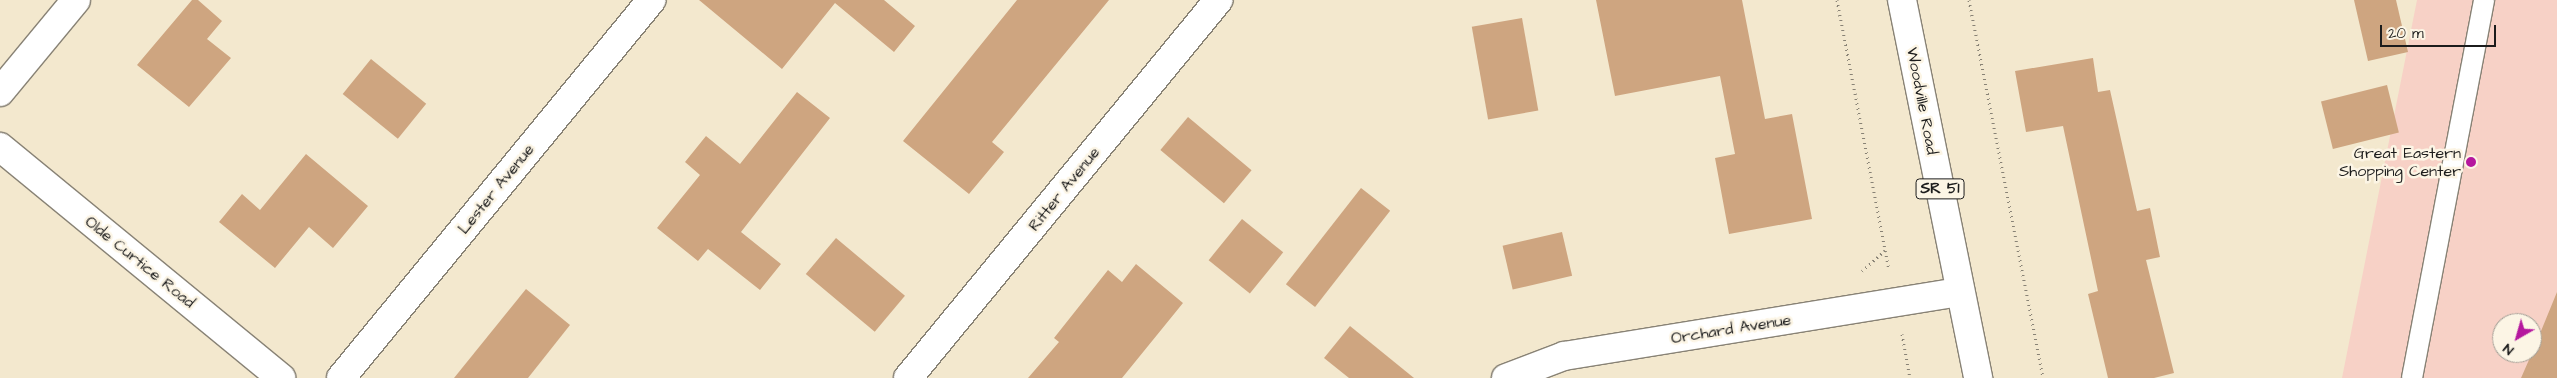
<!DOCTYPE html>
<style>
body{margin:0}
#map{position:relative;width:2557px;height:378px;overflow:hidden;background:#f3e8ce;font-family:"Architects Daughter",sans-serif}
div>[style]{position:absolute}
.built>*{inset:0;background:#f7d1c6}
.building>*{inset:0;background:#cea580;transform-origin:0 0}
.path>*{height:3px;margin-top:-1.5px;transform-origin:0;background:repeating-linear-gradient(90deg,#888275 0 1px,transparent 0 5px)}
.roads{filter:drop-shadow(1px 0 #888275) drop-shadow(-1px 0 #888275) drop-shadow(0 1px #888275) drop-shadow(0 -1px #888275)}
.lane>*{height:20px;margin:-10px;padding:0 10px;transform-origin:10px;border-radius:10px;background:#fff}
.street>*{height:28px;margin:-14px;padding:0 14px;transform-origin:14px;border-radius:14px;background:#fff}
.primary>*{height:28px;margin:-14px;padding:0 14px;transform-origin:14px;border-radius:14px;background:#fff}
.dots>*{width:14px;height:14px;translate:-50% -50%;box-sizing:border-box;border:2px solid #fcf5e5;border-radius:50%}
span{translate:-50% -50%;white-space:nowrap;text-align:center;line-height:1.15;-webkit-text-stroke:5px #fcf5e5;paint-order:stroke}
.shield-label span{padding:1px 4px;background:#fcf5e5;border:1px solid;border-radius:4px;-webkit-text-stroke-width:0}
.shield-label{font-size:15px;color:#1c1c1c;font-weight:700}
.street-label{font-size:16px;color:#1c1c1c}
.poi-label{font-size:16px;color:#1c1c1c}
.right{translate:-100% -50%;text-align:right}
.north{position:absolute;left:2492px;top:313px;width:50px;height:50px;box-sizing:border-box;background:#fcf5e5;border:1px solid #a29e95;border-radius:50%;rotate:218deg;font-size:14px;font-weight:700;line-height:20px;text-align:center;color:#1c1c1c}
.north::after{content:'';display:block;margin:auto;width:18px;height:22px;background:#b5179e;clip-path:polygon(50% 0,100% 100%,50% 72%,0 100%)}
.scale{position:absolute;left:2380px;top:25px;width:116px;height:22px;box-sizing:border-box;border:2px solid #1c1c1c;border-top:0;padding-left:6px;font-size:15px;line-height:18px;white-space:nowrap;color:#1c1c1c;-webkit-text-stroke:4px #fcf5e5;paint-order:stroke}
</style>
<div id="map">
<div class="built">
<div style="clip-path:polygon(evenodd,2417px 0,2557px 0,2557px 378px,2342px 378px,2417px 0,2502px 323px,2532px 323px,2532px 353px,2502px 353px,2502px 323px)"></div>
</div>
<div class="building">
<div style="clip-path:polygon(192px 0,198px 0,222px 21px,207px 39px,231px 58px,189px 107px,137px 65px)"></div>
<div style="clip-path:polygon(699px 0,884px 0,915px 26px,894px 52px,835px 3px,782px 69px)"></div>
<div style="clip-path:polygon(1017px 0,1109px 0,992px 142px,1004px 152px,969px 194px,903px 141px)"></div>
<div style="clip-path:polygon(1596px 0,1742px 0,1765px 119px,1792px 114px,1812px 219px,1729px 234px,1715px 158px,1735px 154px,1720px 76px,1615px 96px)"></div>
<div style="clip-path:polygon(2354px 0,2396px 0,2408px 52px,2368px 61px)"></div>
<div style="left:1522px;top:18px;width:94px;height:51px;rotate:80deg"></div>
<div style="clip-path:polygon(2093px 58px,2098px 92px,2110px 90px,2137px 211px,2150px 208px,2160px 257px,2146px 260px,2174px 373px,2154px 378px,2108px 378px,2088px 294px,2098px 291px,2063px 126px,2026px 132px,2015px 71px)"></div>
<div style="left:371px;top:59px;width:71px;height:45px;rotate:39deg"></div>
<div style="left:2387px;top:85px;width:49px;height:68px;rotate:76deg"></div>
<div style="clip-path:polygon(797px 92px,830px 118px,741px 232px,781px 264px,760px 290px,708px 249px,698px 261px,657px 228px,700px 175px,685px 162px,706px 136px,740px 164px)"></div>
<div style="left:1188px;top:117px;width:83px;height:43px;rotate:40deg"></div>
<div style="clip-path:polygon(306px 154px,368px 206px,333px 248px,309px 227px,275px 268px,219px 222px,242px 194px,260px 210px)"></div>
<div style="left:1361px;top:188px;width:37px;height:122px;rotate:38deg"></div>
<div style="left:1242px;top:219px;width:53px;height:53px;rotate:39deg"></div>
<div style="left:1562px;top:232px;width:45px;height:61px;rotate:77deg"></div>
<div style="left:836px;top:238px;width:90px;height:47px;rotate:40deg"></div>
<div style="clip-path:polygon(1136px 264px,1183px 303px,1122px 378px,1028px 378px,1059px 342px,1054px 338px,1108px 270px,1122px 282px)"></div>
<div style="clip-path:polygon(526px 289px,570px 325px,528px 378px,454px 378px)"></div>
<div style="clip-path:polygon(2557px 292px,2557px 378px,2521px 378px,2532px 353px)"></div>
<div style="clip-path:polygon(1350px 326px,1414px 378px,1349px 378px,1324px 358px)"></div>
</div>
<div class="path">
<div style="left:1837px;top:0;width:274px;rotate:79.1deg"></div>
<div style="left:1969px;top:0;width:385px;rotate:78.9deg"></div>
<div style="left:1862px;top:271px;width:31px;rotate:-42deg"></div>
<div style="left:1902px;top:334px;width:45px;rotate:79.7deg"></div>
</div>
<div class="roads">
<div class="lane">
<div style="left:2412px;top:378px;width:385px;rotate:-79.2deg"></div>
</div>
<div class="street">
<div style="left:0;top:92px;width:119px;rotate:-50.4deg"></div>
<div style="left:0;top:147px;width:364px;rotate:39.4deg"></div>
<div style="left:341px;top:378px;width:489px;rotate:-50.6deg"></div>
<div style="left:908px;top:378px;width:489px;rotate:-50.6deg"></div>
<div style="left:1506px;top:378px;width:62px;rotate:-20.8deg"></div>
<div style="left:1564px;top:356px;width:401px;rotate:-9.2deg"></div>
</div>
<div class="primary">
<div style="left:1902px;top:0;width:386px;rotate:78.6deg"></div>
</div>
</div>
<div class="dots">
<div style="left:2471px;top:162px;background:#b5179e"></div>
</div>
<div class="shield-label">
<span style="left:1940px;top:189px">SR 51</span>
</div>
<div class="street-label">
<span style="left:1922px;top:101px;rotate:79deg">Woodville Road</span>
<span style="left:496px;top:189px;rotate:-51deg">Lester Avenue</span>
<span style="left:1064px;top:189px;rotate:-51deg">Ritter Avenue</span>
<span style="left:140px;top:262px;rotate:39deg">Olde Curtice Road</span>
<span style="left:1731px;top:329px;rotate:-9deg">Orchard Avenue</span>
</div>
<div class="poi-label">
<span class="right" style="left:2461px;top:162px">Great Eastern<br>Shopping Center</span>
</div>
<div class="north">N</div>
<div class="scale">20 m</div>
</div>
